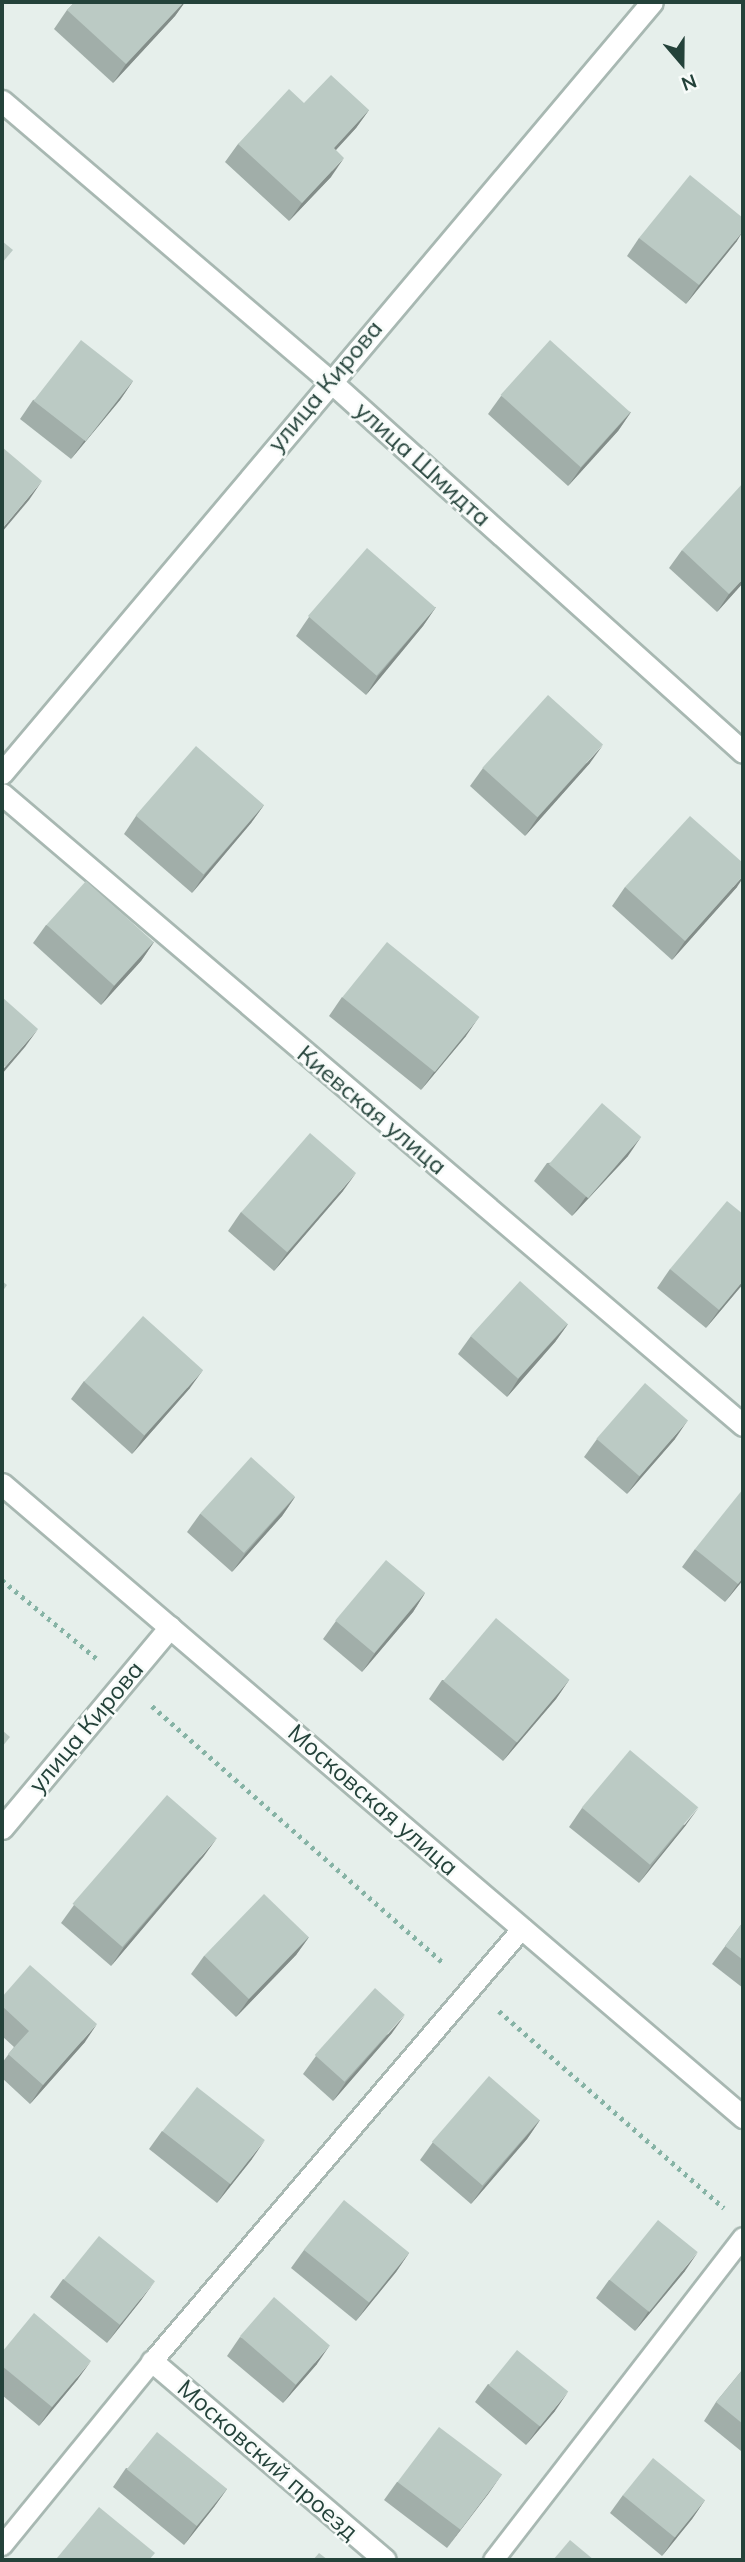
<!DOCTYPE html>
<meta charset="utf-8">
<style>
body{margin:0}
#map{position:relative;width:745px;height:2562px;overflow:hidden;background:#e6efeb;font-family:Mulish,sans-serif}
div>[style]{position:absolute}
.path>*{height:4.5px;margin-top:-2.25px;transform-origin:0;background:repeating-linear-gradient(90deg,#86b3a5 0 3.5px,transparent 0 8.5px)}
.roads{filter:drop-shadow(2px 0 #a8b8b2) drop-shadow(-2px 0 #a8b8b2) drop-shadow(0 2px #a8b8b2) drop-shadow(0 -2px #a8b8b2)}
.lane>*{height:19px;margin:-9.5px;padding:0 9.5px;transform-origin:9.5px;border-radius:9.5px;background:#fff}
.street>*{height:21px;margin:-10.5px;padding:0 10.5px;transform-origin:10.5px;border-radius:10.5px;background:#fff}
.secondary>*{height:21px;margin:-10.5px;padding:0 10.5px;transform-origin:10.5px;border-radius:10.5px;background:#fff}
.wall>*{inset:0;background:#a1aea9}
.shaded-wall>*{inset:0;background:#838d89}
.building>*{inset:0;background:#bbcac4;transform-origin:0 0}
span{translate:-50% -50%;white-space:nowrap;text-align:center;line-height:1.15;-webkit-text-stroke:5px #f7fbf9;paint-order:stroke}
.street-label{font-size:24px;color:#24423a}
.frame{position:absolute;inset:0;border:4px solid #24423a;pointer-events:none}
.north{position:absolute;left:647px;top:28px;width:70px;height:70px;-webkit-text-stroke:5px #f7fbf9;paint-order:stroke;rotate:160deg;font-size:19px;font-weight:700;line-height:28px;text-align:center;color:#24423a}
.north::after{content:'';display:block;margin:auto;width:24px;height:32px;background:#24423a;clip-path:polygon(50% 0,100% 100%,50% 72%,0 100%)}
</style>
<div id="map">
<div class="path">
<div style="left:2px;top:1580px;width:124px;rotate:39.7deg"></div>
<div style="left:152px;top:1706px;width:390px;rotate:41.4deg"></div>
<div style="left:499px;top:2011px;width:299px;rotate:41.2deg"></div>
</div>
<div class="roads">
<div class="lane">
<div style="left:2px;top:2545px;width:237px;rotate:-50.8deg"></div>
<div style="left:152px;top:2361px;width:570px;rotate:-49.49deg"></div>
<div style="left:493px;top:2560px;width:408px;rotate:-52.3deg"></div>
</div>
<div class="street">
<div style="left:2px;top:101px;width:431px;rotate:40.5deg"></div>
<div style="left:330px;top:381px;width:555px;rotate:41.93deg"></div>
<div style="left:2px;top:773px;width:1008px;rotate:-49.87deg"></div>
<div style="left:2px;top:794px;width:973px;rotate:40.42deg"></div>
<div style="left:2px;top:1828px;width:262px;rotate:-50.1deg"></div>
<div style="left:152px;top:2361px;width:306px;rotate:40.5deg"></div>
</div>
<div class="secondary">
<div style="left:2px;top:1484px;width:975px;rotate:40.51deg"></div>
</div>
</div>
<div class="wall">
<div style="clip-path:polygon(75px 2px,185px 2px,175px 16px,113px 83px,54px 29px,67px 10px)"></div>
<div style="clip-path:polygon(304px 103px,369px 110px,356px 128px,336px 150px,331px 177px,289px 221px,225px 162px,238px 144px)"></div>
<div style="clip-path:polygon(639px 238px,737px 241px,686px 304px,627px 256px)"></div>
<div style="clip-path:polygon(133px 381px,120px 400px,71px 459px,20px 419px,33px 400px)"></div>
<div style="clip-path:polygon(501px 396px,631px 412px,618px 431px,568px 486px,488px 414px)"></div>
<div style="clip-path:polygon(682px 550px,743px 583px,717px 612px,669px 568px)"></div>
<div style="clip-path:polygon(436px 607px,423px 626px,366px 695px,296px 636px,309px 617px)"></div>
<div style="clip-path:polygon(590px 763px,525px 836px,470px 786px,483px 768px)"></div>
<div style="clip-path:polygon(264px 805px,251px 823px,192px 893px,124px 834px,136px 816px)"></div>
<div style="clip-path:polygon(625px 887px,737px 887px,672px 960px,612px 906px)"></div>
<div style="clip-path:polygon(46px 925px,154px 942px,141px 961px,101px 1005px,33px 943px)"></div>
<div style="clip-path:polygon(342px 997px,466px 1036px,421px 1090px,329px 1016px)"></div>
<div style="clip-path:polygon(628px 1156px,572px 1216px,534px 1181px,547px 1163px)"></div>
<div style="clip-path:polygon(343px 1191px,274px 1271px,228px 1231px,241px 1212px)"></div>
<div style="clip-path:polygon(670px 1269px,743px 1284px,706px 1328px,657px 1288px)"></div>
<div style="clip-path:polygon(568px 1324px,555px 1342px,507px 1397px,458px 1354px,471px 1336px)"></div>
<div style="clip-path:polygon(84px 1381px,190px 1388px,132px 1454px,71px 1399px)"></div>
<div style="clip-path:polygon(597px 1439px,675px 1439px,627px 1494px,584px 1457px)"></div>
<div style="clip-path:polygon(295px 1497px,282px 1516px,232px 1572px,187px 1532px,200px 1514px)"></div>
<div style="clip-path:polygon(695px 1549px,743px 1580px,725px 1602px,682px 1567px)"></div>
<div style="clip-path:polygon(425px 1593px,413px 1612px,362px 1672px,323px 1639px,336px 1621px)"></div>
<div style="clip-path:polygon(442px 1680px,569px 1680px,556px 1699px,503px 1761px,429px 1699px)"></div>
<div style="clip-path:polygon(582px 1808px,686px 1825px,639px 1883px,569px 1827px)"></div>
<div style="clip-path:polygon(204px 1856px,111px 1966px,61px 1923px,74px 1905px)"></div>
<div style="clip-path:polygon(743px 1922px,743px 1988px,712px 1964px)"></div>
<div style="clip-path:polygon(309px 1937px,296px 1955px,236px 2017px,191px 1974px,204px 1956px)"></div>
<div style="clip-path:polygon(2px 1997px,85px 2042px,30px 2104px,2px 2078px,2px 2063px,14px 2047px,2px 2036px)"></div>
<div style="clip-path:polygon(392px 2033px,333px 2101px,303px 2074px,316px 2056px)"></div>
<div style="clip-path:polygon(540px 2120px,527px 2139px,471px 2204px,420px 2160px,433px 2142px)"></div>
<div style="clip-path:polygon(162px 2131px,252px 2159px,217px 2203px,149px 2149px)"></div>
<div style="clip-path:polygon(304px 2250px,409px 2253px,396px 2272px,356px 2321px,291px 2268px)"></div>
<div style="clip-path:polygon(685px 2271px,635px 2331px,596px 2298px,609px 2280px)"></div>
<div style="clip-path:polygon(63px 2279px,142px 2299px,107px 2343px,50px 2297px)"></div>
<div style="clip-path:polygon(240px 2337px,317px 2364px,283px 2403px,227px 2356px)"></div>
<div style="clip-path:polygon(2px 2352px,78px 2379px,39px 2426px,2px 2395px)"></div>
<div style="clip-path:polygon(743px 2369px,743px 2449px,741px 2451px,704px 2421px,716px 2402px)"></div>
<div style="clip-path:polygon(488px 2384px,555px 2411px,526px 2445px,475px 2402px)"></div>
<div style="clip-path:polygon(126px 2468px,227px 2489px,214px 2507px,184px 2545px,113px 2487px)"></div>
<div style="clip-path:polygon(502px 2474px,447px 2548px,384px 2500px,397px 2482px)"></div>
<div style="clip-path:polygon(623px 2495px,705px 2500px,692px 2519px,662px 2556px,610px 2513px)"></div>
</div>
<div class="shaded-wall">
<div style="clip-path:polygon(184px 2px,185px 2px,175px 16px,113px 83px,126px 64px)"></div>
<div style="clip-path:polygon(369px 110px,356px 128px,321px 166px,334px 148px)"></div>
<div style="clip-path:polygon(344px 158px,331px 177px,289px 221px,302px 203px)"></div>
<div style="clip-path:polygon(743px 231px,737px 241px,686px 304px,699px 285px)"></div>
<div style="clip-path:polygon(133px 381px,120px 400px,71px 459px,84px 441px)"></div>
<div style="clip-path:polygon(631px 412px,618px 431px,568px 486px,581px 468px)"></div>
<div style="clip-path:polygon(42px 481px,29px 500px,2px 532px,2px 529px)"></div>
<div style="clip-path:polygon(743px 579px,743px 583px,717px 612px,729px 594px)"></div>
<div style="clip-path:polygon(436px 607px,423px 626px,366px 695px,378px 676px)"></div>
<div style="clip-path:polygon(603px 745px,590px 763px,525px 836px,538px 817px)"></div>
<div style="clip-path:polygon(264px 805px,251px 823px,192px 893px,205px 874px)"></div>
<div style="clip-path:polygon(743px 876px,743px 878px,737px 887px,672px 960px,685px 941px)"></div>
<div style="clip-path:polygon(154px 942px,141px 961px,101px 1005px,114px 986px)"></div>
<div style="clip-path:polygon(479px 1017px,466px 1036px,421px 1090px,434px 1072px)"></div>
<div style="clip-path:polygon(38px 1029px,25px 1047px,2px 1074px,2px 1071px,5px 1067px)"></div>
<div style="clip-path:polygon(641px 1137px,628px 1156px,572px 1216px,585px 1198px)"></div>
<div style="clip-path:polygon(356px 1173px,343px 1191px,274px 1271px,287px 1253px)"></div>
<div style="clip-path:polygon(743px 1281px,743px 1284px,706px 1328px,719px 1310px)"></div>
<div style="clip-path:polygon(568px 1324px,555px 1342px,507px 1397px,519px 1378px)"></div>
<div style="clip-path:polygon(203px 1370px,190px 1388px,132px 1454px,145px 1435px)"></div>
<div style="clip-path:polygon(688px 1420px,675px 1439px,627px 1494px,640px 1476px)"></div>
<div style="clip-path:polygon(295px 1497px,282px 1516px,232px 1572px,245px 1554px)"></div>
<div style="clip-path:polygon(743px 1578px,743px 1580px,725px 1602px,738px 1584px)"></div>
<div style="clip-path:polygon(425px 1593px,413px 1612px,362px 1672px,375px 1653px)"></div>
<div style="clip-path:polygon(569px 1680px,556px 1699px,503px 1761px,516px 1743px)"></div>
<div style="clip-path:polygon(699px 1807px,686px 1825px,639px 1883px,652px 1865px)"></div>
<div style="clip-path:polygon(217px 1838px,204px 1856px,111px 1966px,124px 1947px)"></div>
<div style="clip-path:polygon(309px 1937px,296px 1955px,236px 2017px,249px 1999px)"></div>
<div style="clip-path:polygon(405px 2015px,392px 2033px,333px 2101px,346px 2082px)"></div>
<div style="clip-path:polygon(97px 2024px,85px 2042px,30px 2104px,43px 2085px)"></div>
<div style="clip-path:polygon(540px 2120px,527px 2139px,471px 2204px,484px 2186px)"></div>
<div style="clip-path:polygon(265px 2140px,252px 2159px,217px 2203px,229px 2185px)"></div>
<div style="clip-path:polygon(698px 2252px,685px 2271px,635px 2331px,648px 2312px)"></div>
<div style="clip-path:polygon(409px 2253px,396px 2272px,356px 2321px,369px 2303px)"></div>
<div style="clip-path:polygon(155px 2281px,142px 2299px,107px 2343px,120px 2325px)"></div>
<div style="clip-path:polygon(330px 2345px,317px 2364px,283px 2403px,296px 2385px)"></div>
<div style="clip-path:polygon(91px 2361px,78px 2379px,39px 2426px,52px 2407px)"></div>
<div style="clip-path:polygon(568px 2392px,555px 2411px,526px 2445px,539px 2427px)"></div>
<div style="clip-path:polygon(502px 2474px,489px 2493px,447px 2548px,460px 2530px)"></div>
<div style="clip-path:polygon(227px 2489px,214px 2507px,184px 2545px,197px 2526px)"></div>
<div style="clip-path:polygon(705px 2500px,692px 2519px,662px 2556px,675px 2537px)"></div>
</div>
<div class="building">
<div style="clip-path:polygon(75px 2px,184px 2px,126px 64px,67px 10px)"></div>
<div style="clip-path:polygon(331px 75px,369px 110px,334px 148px,344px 158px,302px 203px,238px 144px,289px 89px,304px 103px)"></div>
<div style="clip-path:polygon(690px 175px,743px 218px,743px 231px,699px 285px,639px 238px)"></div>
<div style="clip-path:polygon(2px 241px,13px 250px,2px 263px)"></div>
<div style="left:81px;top:340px;width:66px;height:77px;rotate:38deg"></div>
<div style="left:550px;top:340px;width:108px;height:74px;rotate:42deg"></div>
<div style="clip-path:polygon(2px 447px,42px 481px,2px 529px)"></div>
<div style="clip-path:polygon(743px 483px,743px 579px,729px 594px,682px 550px)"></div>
<div style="left:367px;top:548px;width:91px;height:90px;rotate:41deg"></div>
<div style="left:548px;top:695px;width:74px;height:98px;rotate:42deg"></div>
<div style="left:196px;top:746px;width:90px;height:92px;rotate:41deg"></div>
<div style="clip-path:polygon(690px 816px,743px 863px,743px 876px,685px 941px,625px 887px)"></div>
<div style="left:86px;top:881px;width:91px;height:59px;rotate:42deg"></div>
<div style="left:387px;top:942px;width:119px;height:71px;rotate:39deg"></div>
<div style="clip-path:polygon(2px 997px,38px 1029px,5px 1067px,2px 1064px)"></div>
<div style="left:602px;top:1103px;width:52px;height:81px;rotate:41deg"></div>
<div style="left:310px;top:1133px;width:61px;height:105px;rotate:41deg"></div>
<div style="clip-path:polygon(727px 1201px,743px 1214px,743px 1281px,719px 1310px,670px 1269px)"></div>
<div style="clip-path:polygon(2px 1281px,7px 1285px,2px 1292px)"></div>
<div style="left:520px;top:1281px;width:64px;height:74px;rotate:42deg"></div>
<div style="left:143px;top:1316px;width:81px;height:88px;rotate:42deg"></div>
<div style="left:645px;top:1383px;width:57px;height:74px;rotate:41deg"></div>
<div style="left:251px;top:1457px;width:59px;height:76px;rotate:42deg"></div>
<div style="clip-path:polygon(743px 1489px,743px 1578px,738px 1584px,695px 1549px)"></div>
<div style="left:386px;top:1560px;width:51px;height:79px;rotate:40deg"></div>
<div style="left:496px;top:1618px;width:96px;height:82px;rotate:40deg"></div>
<div style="clip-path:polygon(2px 1730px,10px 1737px,2px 1747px)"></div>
<div style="left:630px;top:1750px;width:89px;height:75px;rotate:40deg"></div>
<div style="left:167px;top:1795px;width:66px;height:144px;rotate:41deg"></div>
<div style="left:264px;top:1894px;width:62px;height:86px;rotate:44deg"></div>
<div style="clip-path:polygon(743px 1922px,743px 1960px,725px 1946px)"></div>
<div style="clip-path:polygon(30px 1965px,97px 2024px,43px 2085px,8px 2054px,29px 2031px,2px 2006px,2px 1997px)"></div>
<div style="left:375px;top:1988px;width:40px;height:90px;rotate:42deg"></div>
<div style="left:489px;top:2076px;width:67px;height:87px;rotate:41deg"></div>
<div style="left:197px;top:2087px;width:86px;height:56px;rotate:38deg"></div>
<div style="left:344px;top:2200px;width:84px;height:64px;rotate:39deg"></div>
<div style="left:658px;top:2220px;width:51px;height:77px;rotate:39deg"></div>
<div style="left:99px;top:2236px;width:72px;height:56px;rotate:39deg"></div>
<div style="left:274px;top:2297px;width:74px;height:52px;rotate:41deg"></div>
<div style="clip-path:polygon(34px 2313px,91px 2361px,52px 2407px,2px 2366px,2px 2352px)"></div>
<div style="left:517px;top:2350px;width:66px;height:45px;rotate:39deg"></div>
<div style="clip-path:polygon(743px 2369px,743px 2424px,716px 2402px)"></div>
<div style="left:439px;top:2427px;width:79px;height:69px;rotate:37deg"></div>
<div style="left:157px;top:2432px;width:90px;height:48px;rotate:39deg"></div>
<div style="left:653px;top:2458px;width:67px;height:48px;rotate:39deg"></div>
<div style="clip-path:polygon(99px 2507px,155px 2553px,149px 2560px,60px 2560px,57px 2558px)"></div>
<div style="clip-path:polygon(570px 2540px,594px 2560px,553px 2560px)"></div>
<div style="clip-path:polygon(319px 2553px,328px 2560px,313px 2560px)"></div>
</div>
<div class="street-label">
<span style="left:325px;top:386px;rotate:-50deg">улица Кирова</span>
<span style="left:423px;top:464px;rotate:42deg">улица Шмидта</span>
<span style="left:372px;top:1110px;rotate:40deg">Киевская улица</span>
<span style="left:86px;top:1727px;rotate:-50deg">улица Кирова</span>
<span style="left:373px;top:1800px;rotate:41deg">Московская улица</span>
<span style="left:268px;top:2460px;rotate:41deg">Московский проезд</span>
</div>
<div class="frame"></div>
<div class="north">N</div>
</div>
